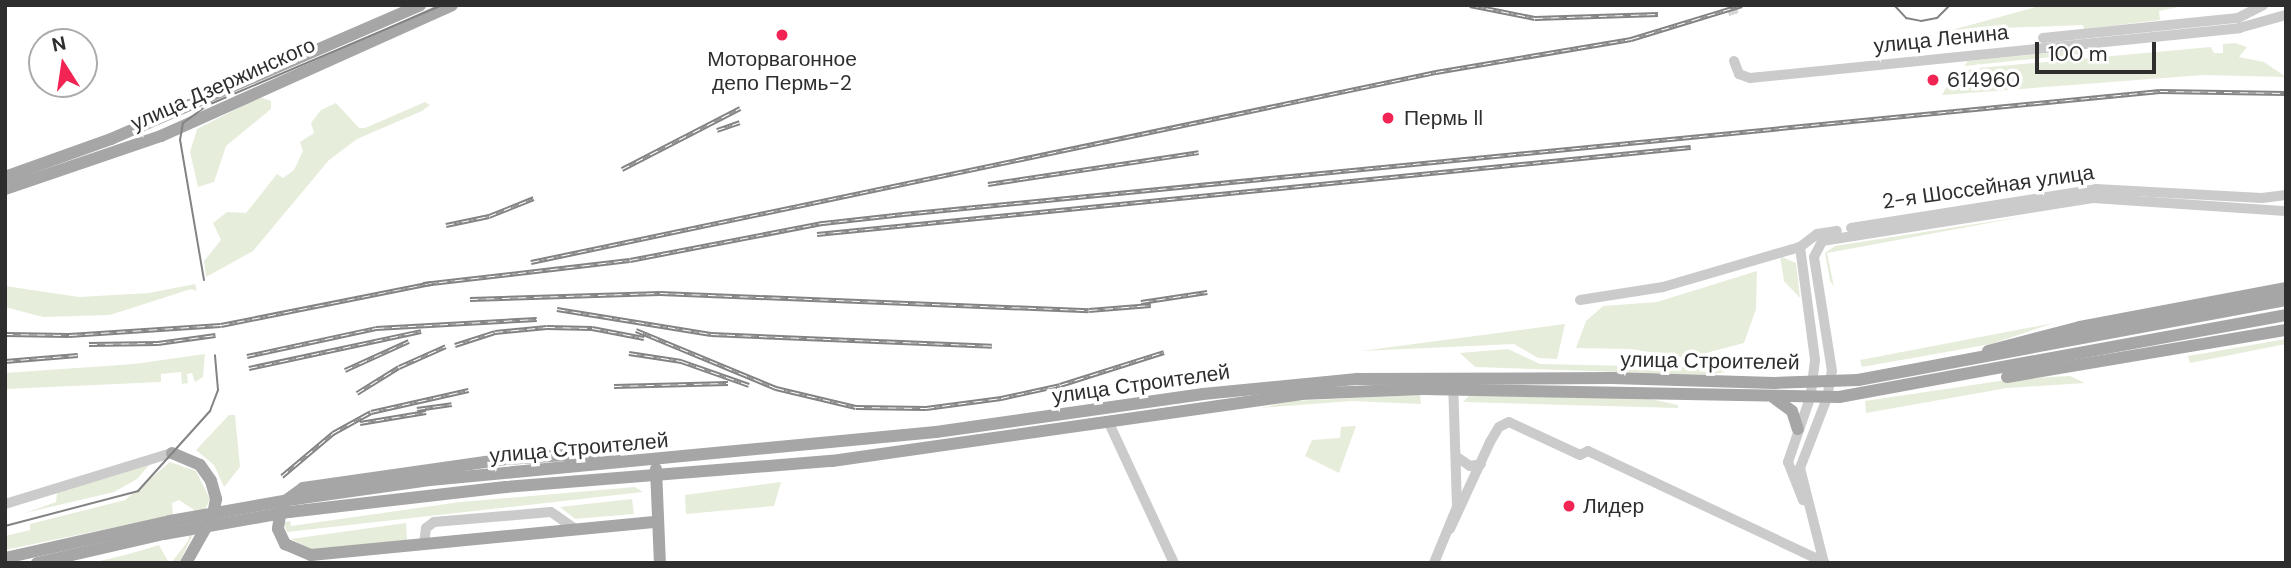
<!DOCTYPE html>
<meta charset="utf-8">
<style>
body{margin:0}
#map{position:relative;width:2291px;height:568px;overflow:hidden;background:#fff;font-family:"DM Sans",sans-serif}
div>[style]{position:absolute}
.green>*{inset:0;background:#e7eddb}
.minor-tunnel>*{height:10px;margin-top:-5px;transform-origin:0;background:repeating-linear-gradient(90deg,#d5d5d5 0 10px,transparent 0 15px)}
.minor>*{height:10px;margin:-5px;padding:0 5px;transform-origin:5px;border-radius:5px;background:#cbcbcb}
.major>*{height:12px;margin:-6px;padding:0 6px;transform-origin:6px;border-radius:6px;background:#a6a6a6}
.tram>*{height:2px;margin:-1px;padding:0 1px;transform-origin:1px;border-radius:1px;background:#838383}
.rail>*{height:5px;margin-top:-2.5px;transform-origin:0;background:repeating-linear-gradient(90deg,#fff 0 8px,#838383 0 16px);box-sizing:border-box;border-block:2px solid #838383}
.major-bridge>*{height:12px;margin:-6px;padding:0 6px;transform-origin:6px;border-radius:6px;background:#a6a6a6}
.dots>*{width:19px;height:19px;translate:-50% -50%;box-sizing:border-box;border:4px solid #fff;border-radius:50%}
span{translate:-50% -50%;white-space:nowrap;text-align:center;line-height:1.15;-webkit-text-stroke:7px #fff;paint-order:stroke}
.street-label{font-size:21px;color:#2e2e2e}
.poi-label{font-size:21px;color:#2e2e2e}
.left{translate:0 -50%;text-align:left}
.frame{position:absolute;inset:0;border:7px solid #2e2e2e;pointer-events:none}
.north{position:absolute;left:28px;top:28px;width:70px;height:70px;box-sizing:border-box;background:#fff;border:2px solid #ababab;border-radius:50%;rotate:348deg;font-size:19px;font-weight:700;line-height:28px;text-align:center;color:#2e2e2e}
.north::after{content:'';display:block;margin:auto;width:24px;height:32px;background:#f12453;clip-path:polygon(50% 0,100% 100%,50% 72%,0 100%)}
.scale{position:absolute;left:2035px;top:42px;width:121px;height:32px;box-sizing:border-box;border:4px solid #2e2e2e;border-top:0;padding-left:9px;font-size:21px;line-height:24px;white-space:nowrap;color:#2e2e2e;-webkit-text-stroke:5px #fff;paint-order:stroke}
</style>
<div id="map">
<div class="green">
<div style="clip-path:polygon(2043px 5px,2188px 5px,2159px 11px,2160px 20px,2084px 29px,2083px 25px,1952px 30px)"></div>
<div style="clip-path:polygon(2235px 43px,2247px 47px,2239px 57px,2264px 62px,2286px 77px,2203px 75px,1942px 95px,1954px 73px,1978px 68px,2211px 47px,2214px 53px,2223px 53px,2223px 44px)"></div>
<div style="clip-path:polygon(2081px 50px,2081px 54px,1964px 66px,1968px 61px)"></div>
<div style="clip-path:polygon(260px 97px,271px 101px,271px 109px,226px 146px,214px 182px,198px 187px,190px 152px,197px 129px)"></div>
<div style="clip-path:polygon(425px 102px,430px 105px,422px 111px,357px 139px,329px 160px,253px 251px,206px 277px,204px 261px,221px 240px,213px 223px,227px 212px,246px 213px,277px 174px,283px 178px,294px 170px,303px 151px,300px 142px,314px 133px,311px 123px,321px 110px,336px 103px,359px 128px,365px 128px)"></div>
<div style="clip-path:polygon(2027px 216px,1827px 253px,1834px 286px,1830px 281px,1825px 253px,1835px 246px)"></div>
<div style="clip-path:polygon(1780px 256px,1796px 263px,1800px 298px,1784px 281px)"></div>
<div style="clip-path:polygon(1757px 271px,1756px 309px,1744px 343px,1687px 358px,1631px 349px,1576px 348px,1586px 321px,1603px 306px,1657px 302px)"></div>
<div style="clip-path:polygon(195px 284px,197px 291px,191px 289px,110px 315px,43px 317px,5px 307px,5px 286px,79px 297px,149px 293px)"></div>
<div style="clip-path:polygon(2054px 323px,1991px 344px,1862px 367px,1860px 360px)"></div>
<div style="clip-path:polygon(1565px 324px,1557px 359px,1538px 358px,1514px 344px,1361px 351px)"></div>
<div style="clip-path:polygon(2286px 339px,2286px 344px,2190px 363px,2188px 356px)"></div>
<div style="clip-path:polygon(1508px 349px,1540px 364px,1725px 368px,1725px 372px,1708px 375px,1475px 367px,1460px 353px)"></div>
<div style="clip-path:polygon(205px 354px,203px 377px,195px 382px,192px 373px,187px 374px,188px 383px,182px 384px,181px 372px,161px 374px,161px 382px,5px 389px,5px 373px,134px 364px)"></div>
<div style="clip-path:polygon(2070px 376px,2085px 383px,2007px 388px,1866px 413px,1865px 401px,2013px 379px)"></div>
<div style="clip-path:polygon(1471px 394px,1646px 398px,1678px 405px,1678px 408px,1463px 402px)"></div>
<div style="clip-path:polygon(1420px 395px,1421px 404px,1352px 401px,1260px 408px,1292px 401px)"></div>
<div style="clip-path:polygon(229px 415px,235px 415px,240px 467px,224px 487px,214px 465px,196px 450px)"></div>
<div style="clip-path:polygon(1356px 426px,1339px 473px,1305px 456px,1312px 440px,1340px 438px,1341px 427px)"></div>
<div style="clip-path:polygon(170px 462px,196px 471px,210px 499px,179px 563px,171px 563px,188px 541px,194px 510px,179px 500px,172px 503px,173px 515px,5px 550px,5px 536px,30px 530px,30px 524px,125px 500px)"></div>
<div style="clip-path:polygon(151px 463px,137px 479px,114px 492px,25px 513px,56px 502px,57px 493px)"></div>
<div style="clip-path:polygon(781px 482px,774px 506px,686px 514px,685px 495px)"></div>
<div style="clip-path:polygon(635px 487px,643px 492px,287px 532px,284px 522px,290px 521px,291px 526px,460px 502px)"></div>
<div style="clip-path:polygon(632px 499px,634px 514px,575px 519px,560px 507px)"></div>
<div style="clip-path:polygon(406px 523px,407px 540px,313px 550px,291px 539px)"></div>
<div style="clip-path:polygon(159px 545px,169px 563px,91px 563px,129px 554px)"></div>
</div>
<div class="minor-tunnel">
<div style="left:1731px;top:5px;width:14px;rotate:73deg"></div>
</div>
<div class="minor">
<div style="left:2043px;top:38px;width:196px;rotate:-5.9deg"></div>
<div style="left:2238px;top:18px;width:28px;rotate:-27deg"></div>
<div style="left:1734px;top:61px;width:14px;rotate:69deg"></div>
<div style="left:1739px;top:74px;width:12px;rotate:20deg"></div>
<div style="left:1750px;top:78px;width:492px;rotate:-5.8deg"></div>
<div style="left:2239px;top:28px;width:49px;rotate:-15.5deg"></div>
<div style="left:1851px;top:228px;width:248px;rotate:-9deg"></div>
<div style="left:2096px;top:189px;width:166px;rotate:3.1deg"></div>
<div style="left:2262px;top:198px;width:24px;rotate:-7deg"></div>
<div style="left:1800px;top:247px;width:21px;rotate:-37deg"></div>
<div style="left:1817px;top:234px;width:20px;rotate:-9deg"></div>
<div style="left:1800px;top:247px;width:114px;rotate:82.4deg"></div>
<div style="left:1815px;top:360px;width:38px;rotate:97deg"></div>
<div style="left:1810px;top:398px;width:68px;rotate:109deg"></div>
<div style="left:1788px;top:462px;width:41px;rotate:68.5deg"></div>
<div style="left:1580px;top:300px;width:84px;rotate:-8.9deg"></div>
<div style="left:1663px;top:287px;width:143px;rotate:-16.3deg"></div>
<div style="left:1108px;top:421px;width:157px;rotate:65.1deg"></div>
<div style="left:1457px;top:457px;width:16px;rotate:35deg"></div>
<div style="left:1470px;top:466px;width:11px;rotate:-10deg"></div>
<div style="left:5px;top:504px;width:175px;rotate:-17deg"></div>
<div style="left:1450px;top:529px;width:96px;rotate:-65.3deg"></div>
<div style="left:1490px;top:442px;width:17px;rotate:-59deg"></div>
<div style="left:1499px;top:427px;width:11px;rotate:-27deg"></div>
<div style="left:1509px;top:422px;width:78px;rotate:24.9deg"></div>
<div style="left:1580px;top:455px;width:9px;rotate:-27deg"></div>
<div style="left:1588px;top:451px;width:261px;rotate:25.2deg"></div>
<div style="left:424px;top:544px;width:16px;rotate:-83deg"></div>
<div style="left:426px;top:528px;width:10px;rotate:-37deg"></div>
<div style="left:434px;top:522px;width:117px;rotate:-4.9deg"></div>
<div style="left:551px;top:512px;width:29px;rotate:35deg"></div>
<div style="left:1434px;top:563px;width:61px;rotate:-67.7deg"></div>
<div style="left:1457px;top:507px;width:125px;rotate:-91.8deg"></div>
<div style="left:1824px;top:563px;width:98px;rotate:-104.2deg"></div>
<div style="left:1800px;top:468px;width:75px;rotate:-68.9deg"></div>
<div style="left:1827px;top:398px;width:27px;rotate:-80deg"></div>
<div style="left:1832px;top:371px;width:115px;rotate:-99deg"></div>
<div style="left:1814px;top:257px;width:18px;rotate:-63deg"></div>
<div style="left:1822px;top:241px;width:274px;rotate:-9deg"></div>
<div style="left:2093px;top:198px;width:193px;rotate:3.9deg"></div>
</div>
<div class="major">
<div style="left:5px;top:177px;width:113px;rotate:-19.7deg"></div>
<div style="left:111px;top:139px;width:337px;rotate:-23.4deg"></div>
<div style="left:5px;top:189px;width:165px;rotate:-18.8deg"></div>
<div style="left:161px;top:136px;width:319px;rotate:-24.2deg"></div>
<div style="left:1988px;top:351px;width:95px;rotate:-14.6deg"></div>
<div style="left:2080px;top:327px;width:210px;rotate:-10.7deg"></div>
<div style="left:2007px;top:377px;width:283px;rotate:-9.6deg"></div>
<div style="left:1774px;top:398px;width:22px;rotate:36deg"></div>
<div style="left:1792px;top:411px;width:19px;rotate:72deg"></div>
<div style="left:172px;top:453px;width:30px;rotate:23deg"></div>
<div style="left:200px;top:465px;width:19px;rotate:55deg"></div>
<div style="left:211px;top:481px;width:19px;rotate:74deg"></div>
<div style="left:216px;top:499px;width:16px;rotate:101deg"></div>
<div style="left:213px;top:515px;width:55px;rotate:119.4deg"></div>
<div style="left:615px;top:458px;width:50px;rotate:-176.6deg"></div>
<div style="left:565px;top:455px;width:59px;rotate:176.1deg"></div>
<div style="left:506px;top:459px;width:205px;rotate:171.9deg"></div>
<div style="left:303px;top:488px;width:26px;rotate:144deg"></div>
<div style="left:282px;top:503px;width:26px;rotate:99deg"></div>
<div style="left:278px;top:529px;width:17px;rotate:65deg"></div>
<div style="left:285px;top:544px;width:28px;rotate:23deg"></div>
<div style="left:311px;top:555px;width:347px;rotate:-5.5deg"></div>
<div style="left:656px;top:469px;width:94px;rotate:87.6deg"></div>
<div style="left:295px;top:499px;width:136px;rotate:-8deg"></div>
<div style="left:430px;top:480px;width:508px;rotate:-5.42deg"></div>
<div style="left:936px;top:432px;width:270px;rotate:-8.1deg"></div>
<div style="left:1203px;top:394px;width:155px;rotate:-5.6deg"></div>
<div style="left:1357px;top:379px;width:255px;rotate:-0.2deg"></div>
<div style="left:1612px;top:378px;width:162px;rotate:1.8deg"></div>
<div style="left:1774px;top:383px;width:84px;rotate:-2deg"></div>
<div style="left:1858px;top:380px;width:435px;rotate:-10.6deg"></div>
<div style="left:289px;top:512px;width:218px;rotate:-6.6deg"></div>
<div style="left:506px;top:487px;width:327px;rotate:-4.6deg"></div>
<div style="left:832px;top:461px;width:473px;rotate:-8.1deg"></div>
<div style="left:1300px;top:394px;width:123px;rotate:-2.3deg"></div>
<div style="left:1423px;top:389px;width:416px;rotate:1.1deg"></div>
<div style="left:1839px;top:397px;width:454px;rotate:-10.4deg"></div>
<div style="left:5px;top:558px;width:169px;rotate:-12.6deg"></div>
<div style="left:37px;top:563px;width:130px;rotate:-12.9deg"></div>
</div>
<div class="tram">
<div style="left:1894px;top:5px;width:18px;rotate:47deg"></div>
<div style="left:1906px;top:18px;width:15px;rotate:11deg"></div>
<div style="left:1921px;top:21px;width:16px;rotate:-11deg"></div>
<div style="left:1937px;top:18px;width:18px;rotate:-45deg"></div>
<div style="left:204px;top:280px;width:142px;rotate:-99.7deg"></div>
<div style="left:180px;top:140px;width:17px;rotate:-80deg"></div>
<div style="left:183px;top:123px;width:31px;rotate:-36deg"></div>
<div style="left:208px;top:105px;width:254px;rotate:-23.1deg"></div>
<div style="left:5px;top:526px;width:138px;rotate:-14.7deg"></div>
<div style="left:138px;top:491px;width:108px;rotate:-48deg"></div>
<div style="left:210px;top:411px;width:22px;rotate:-69deg"></div>
<div style="left:218px;top:390px;width:35px;rotate:-95deg"></div>
</div>
<div class="rail">
<div style="left:1470px;top:5px;width:66px;rotate:11.3deg"></div>
<div style="left:1535px;top:18px;width:123px;rotate:-1.9deg"></div>
<div style="left:717px;top:130px;width:24px;rotate:-19deg"></div>
<div style="left:622px;top:169px;width:133px;rotate:-27.3deg"></div>
<div style="left:988px;top:184px;width:213px;rotate:-8.6deg"></div>
<div style="left:446px;top:225px;width:44px;rotate:-11.8deg"></div>
<div style="left:489px;top:216px;width:48px;rotate:-21.8deg"></div>
<div style="left:817px;top:234px;width:878px;rotate:-5.68deg"></div>
<div style="left:531px;top:262px;width:925px;rotate:-11.86deg"></div>
<div style="left:1436px;top:72px;width:198px;rotate:-9.6deg"></div>
<div style="left:1631px;top:39px;width:116px;rotate:-17deg"></div>
<div style="left:423px;top:284px;width:208px;rotate:-6.6deg"></div>
<div style="left:630px;top:260px;width:197px;rotate:-10.9deg"></div>
<div style="left:823px;top:223px;width:81px;rotate:-6.4deg"></div>
<div style="left:903px;top:214px;width:1263px;rotate:-5.59deg"></div>
<div style="left:2160px;top:91px;width:126px;rotate:0.9deg"></div>
<div style="left:470px;top:299px;width:190px;rotate:-1.8deg"></div>
<div style="left:660px;top:293px;width:429px;rotate:2.3deg"></div>
<div style="left:1089px;top:310px;width:62px;rotate:-4.6deg"></div>
<div style="left:1141px;top:302px;width:67px;rotate:-8.6deg"></div>
<div style="left:557px;top:309px;width:156px;rotate:9.2deg"></div>
<div style="left:711px;top:334px;width:281px;rotate:2.4deg"></div>
<div style="left:636px;top:330px;width:152px;rotate:22.5deg"></div>
<div style="left:776px;top:388px;width:82px;rotate:13.4deg"></div>
<div style="left:856px;top:407px;width:70px;rotate:0.8deg"></div>
<div style="left:926px;top:408px;width:76px;rotate:-7.6deg"></div>
<div style="left:1001px;top:398px;width:60px;rotate:-12.4deg"></div>
<div style="left:1060px;top:385px;width:109px;rotate:-17.6deg"></div>
<div style="left:5px;top:334px;width:64px;rotate:0.9deg"></div>
<div style="left:69px;top:335px;width:152px;rotate:-3.8deg"></div>
<div style="left:221px;top:325px;width:215px;rotate:-11.3deg"></div>
<div style="left:89px;top:344px;width:69px;rotate:-0.8deg"></div>
<div style="left:158px;top:343px;width:58px;rotate:-8deg"></div>
<div style="left:455px;top:345px;width:42px;rotate:-18deg"></div>
<div style="left:495px;top:332px;width:52px;rotate:-5.5deg"></div>
<div style="left:547px;top:327px;width:45px;rotate:1.3deg"></div>
<div style="left:592px;top:328px;width:53px;rotate:10.9deg"></div>
<div style="left:629px;top:353px;width:53px;rotate:8.7deg"></div>
<div style="left:681px;top:361px;width:72px;rotate:19.4deg"></div>
<div style="left:247px;top:356px;width:132px;rotate:-12.2deg"></div>
<div style="left:376px;top:328px;width:161px;rotate:-3.2deg"></div>
<div style="left:5px;top:361px;width:73px;rotate:-4.7deg"></div>
<div style="left:249px;top:368px;width:176px;rotate:-12.1deg"></div>
<div style="left:345px;top:370px;width:70px;rotate:-24.4deg"></div>
<div style="left:614px;top:386px;width:114px;rotate:-1.5deg"></div>
<div style="left:357px;top:393px;width:49px;rotate:-31.8deg"></div>
<div style="left:399px;top:367px;width:51px;rotate:-24.1deg"></div>
<div style="left:417px;top:409px;width:35px;rotate:-8deg"></div>
<div style="left:360px;top:423px;width:67px;rotate:-9.5deg"></div>
<div style="left:282px;top:476px;width:67px;rotate:-40.1deg"></div>
<div style="left:333px;top:433px;width:43px;rotate:-28.9deg"></div>
<div style="left:371px;top:412px;width:100px;rotate:-12.7deg"></div>
</div>
<div class="major-bridge">
<div style="left:170px;top:521px;width:127px;rotate:-10deg"></div>
<div style="left:164px;top:534px;width:127px;rotate:-10deg"></div>
</div>
<div class="dots">
<div style="left:782px;top:35px;background:#f12453"></div>
<div style="left:1933px;top:80px;background:#f12453"></div>
<div style="left:1388px;top:118px;background:#f12453"></div>
<div style="left:1569px;top:506px;background:#f12453"></div>
</div>
<div class="street-label">
<span style="left:1941px;top:39px;rotate:-6deg">улица Ленина</span>
<span style="left:223px;top:84px;rotate:-24deg">улица Дзержинского</span>
<span style="left:1988px;top:187px;rotate:-8deg">2-я Шоссейная улица</span>
<span style="left:1710px;top:361px;rotate:1deg">улица Строителей</span>
<span style="left:1141px;top:384px;rotate:-8deg">улица Строителей</span>
<span style="left:579px;top:448px;rotate:-5deg">улица Строителей</span>
</div>
<div class="poi-label">
<span style="left:782px;top:71px">Моторвагонное<br>депо Пермь-2</span>
<span class="left" style="left:1947px;top:80px">614960</span>
<span class="left" style="left:1404px;top:118px">Пермь II</span>
<span class="left" style="left:1583px;top:506px">Лидер</span>
</div>
<div class="frame"></div>
<div class="north">N</div>
<div class="scale">100 m</div>
</div>
